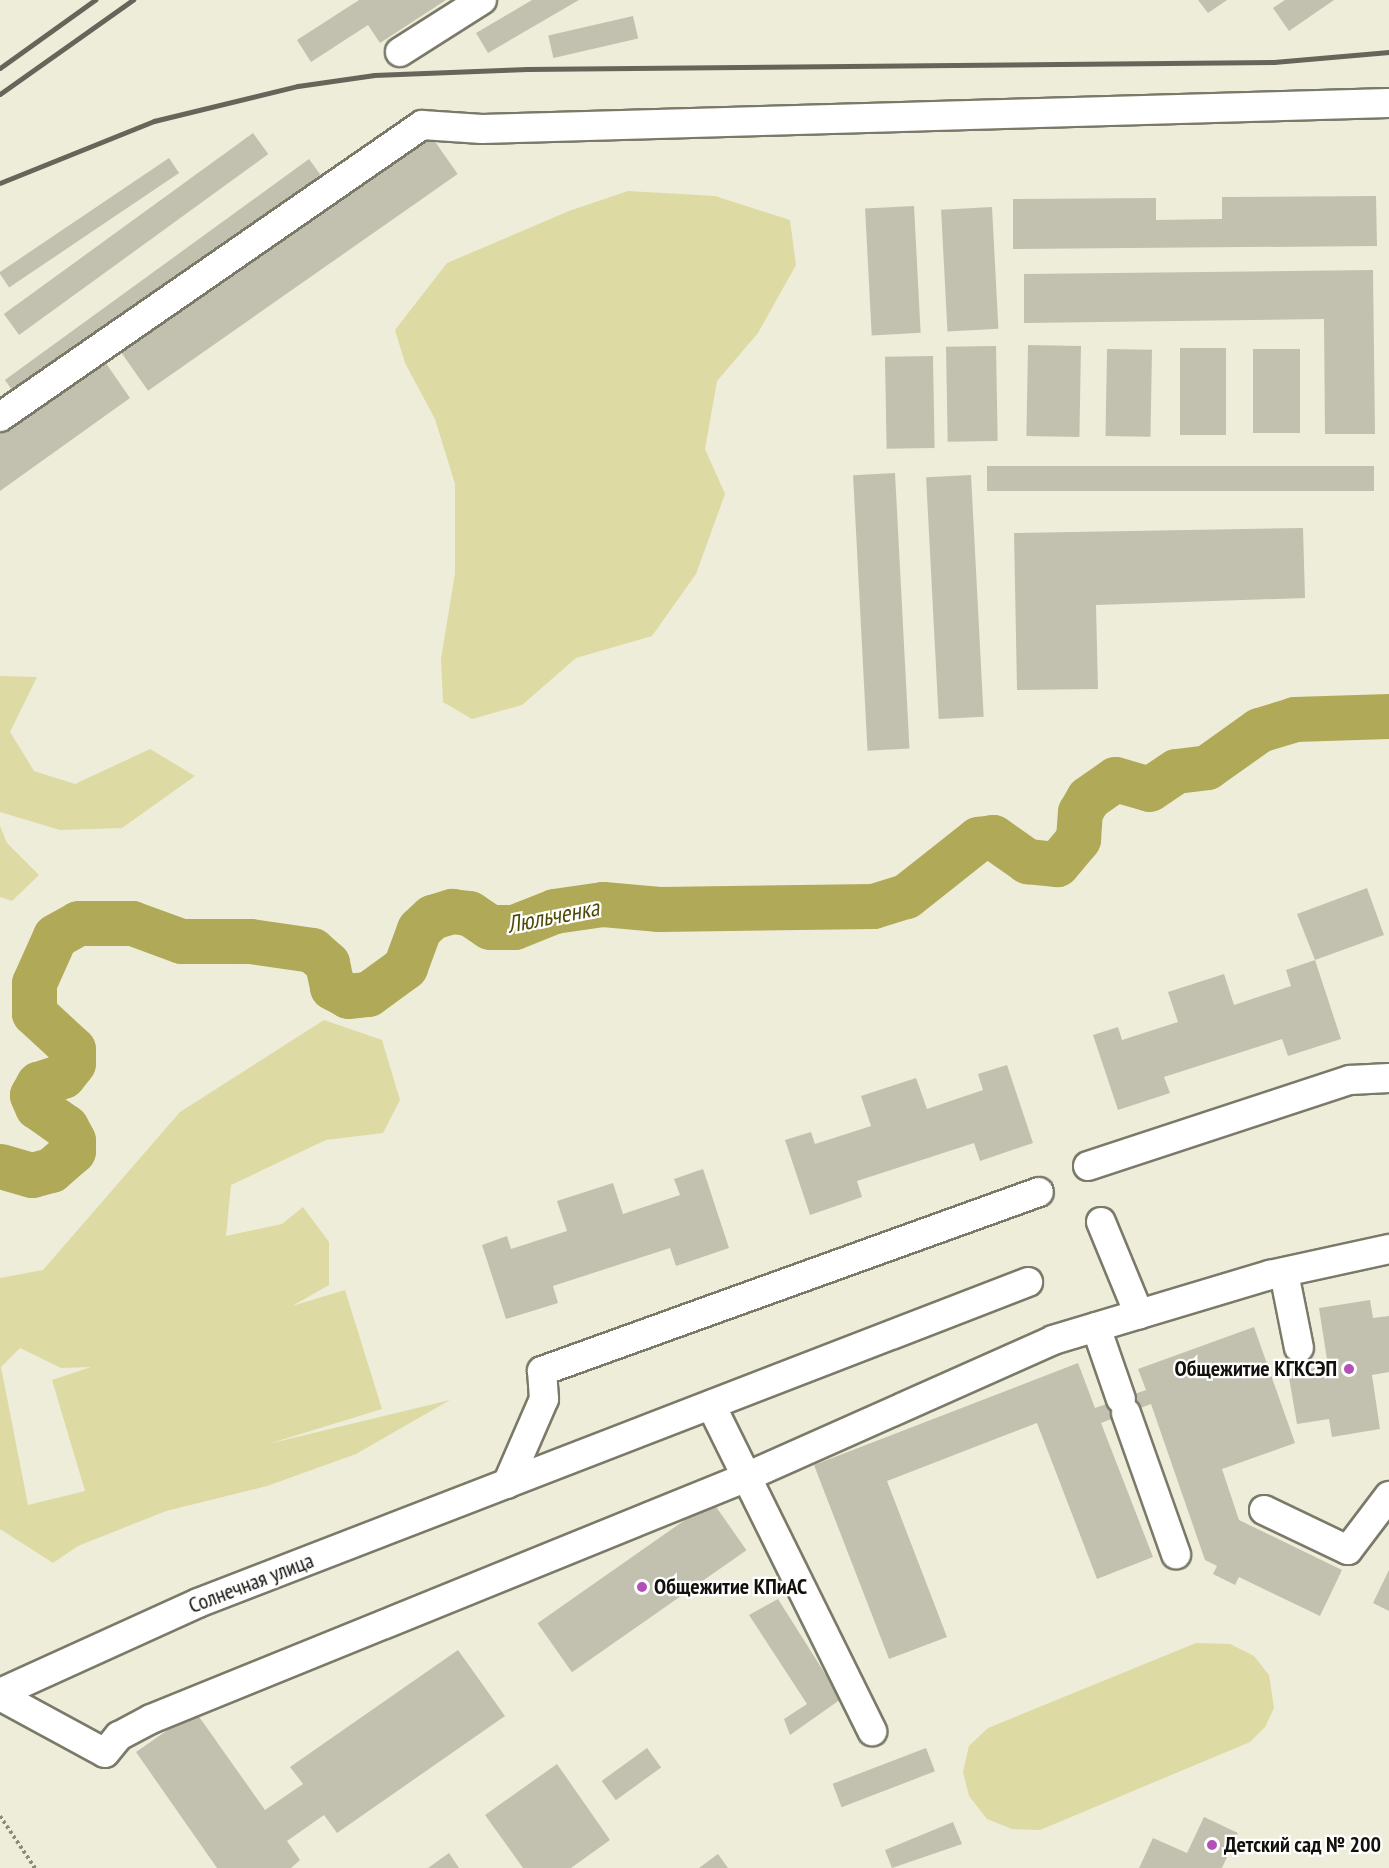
<!DOCTYPE html>
<meta charset="utf-8">
<style>
body{margin:0}
#map{position:relative;width:1389px;height:1868px;overflow:hidden;background:#eeedda;font-family:"PT Sans Narrow",sans-serif}
div>[style]{position:absolute}
.green>*{inset:0;background:#dddaa3}
.river>*{height:45px;margin:-22.5px;padding:0 22.5px;transform-origin:22.5px;border-radius:22.5px;background:#afa958}
.building>*{inset:0;background:#c2c1af;transform-origin:0 0}
.path>*{height:4px;margin-top:-2px;transform-origin:0;background:repeating-linear-gradient(90deg,#8b8a7d 0 3px,transparent 0 6px)}
.roads{filter:drop-shadow(2px 0 #7b7a69) drop-shadow(-2px 0 #7b7a69) drop-shadow(0 2px #7b7a69) drop-shadow(0 -2px #7b7a69)}
.minor>*{height:28px;margin:-14px;padding:0 14px;transform-origin:14px;border-radius:14px;background:#fff}
.rail>*{height:4.5px;margin:-2.25px;padding:0 2.25px;transform-origin:2.25px;border-radius:2.25px;background:#66655a}
.dots>*{width:16px;height:16px;translate:-50% -50%;box-sizing:border-box;border:3px solid #fff;border-radius:50%}
span{translate:-50% -50%;white-space:nowrap;text-align:center;line-height:1.15;-webkit-text-stroke:4.5px #fff;paint-order:stroke}
.poi-label{font-size:22px;color:#12110b;font-weight:700}
.right{translate:-100% -50%;text-align:right}
.left{translate:0 -50%;text-align:left}
.street-label{font-size:22px;color:#12110b}
.water-label{font-size:24px;color:#4e4907;font-style:italic}
</style>
<div id="map">
<div class="green">
<div style="clip-path:polygon(628px 191px,715px 196px,790px 220px,796px 265px,758px 333px,717px 381px,705px 449px,725px 494px,696px 574px,652px 636px,576px 658px,522px 705px,472px 719px,443px 702px,441px 659px,455px 573px,455px 484px,435px 419px,405px 363px,395px 330px,447px 263px,569px 211px)"></div>
<div style="clip-path:polygon(0 676px,37px 677px,10px 732px,34px 771px,75px 784px,150px 749px,195px 776px,122px 828px,60px 830px,0 812px)"></div>
<div style="clip-path:polygon(0 826px,7px 843px,39px 875px,12px 901px,0 897px)"></div>
<div style="clip-path:polygon(evenodd,324px 1020px,382px 1040px,400px 1100px,383px 1133px,326px 1140px,231px 1185px,226px 1236px,282px 1224px,303px 1207px,329px 1242px,329px 1285px,292px 1306px,345px 1290px,382px 1409px,268px 1444px,450px 1400px,356px 1454px,267px 1486px,166px 1511px,78px 1546px,53px 1563px,0 1529px,0 1278px,43px 1270px,180px 1112px,324px 1020px,20px 1348px,61px 1368px,91px 1367px,52px 1380px,85px 1491px,28px 1505px,1px 1367px,20px 1348px)"></div>
<div style="clip-path:polygon(1196px 1643px,1230px 1644px,1254px 1656px,1269px 1675px,1274px 1708px,1265px 1727px,1250px 1742px,1040px 1830px,1012px 1829px,987px 1819px,969px 1796px,963px 1772px,969px 1746px,988px 1728px)"></div>
</div>
<div class="river">
<div style="left:0;top:1166px;width:33px;rotate:16deg"></div>
<div style="left:32px;top:1175px;width:20px;rotate:-15deg"></div>
<div style="left:51px;top:1170px;width:29px;rotate:-41deg"></div>
<div style="left:73px;top:1151px;width:11px;rotate:-90deg"></div>
<div style="left:73px;top:1140px;width:15px;rotate:-118deg"></div>
<div style="left:66px;top:1127px;width:35px;rotate:-145deg"></div>
<div style="left:37px;top:1107px;width:13px;rotate:-113deg"></div>
<div style="left:32px;top:1095px;width:13px;rotate:-61deg"></div>
<div style="left:38px;top:1084px;width:26px;rotate:-18deg"></div>
<div style="left:63px;top:1076px;width:16px;rotate:-52deg"></div>
<div style="left:73px;top:1063px;width:14px;rotate:-90deg"></div>
<div style="left:73px;top:1049px;width:53px;rotate:-137.3deg"></div>
<div style="left:34px;top:1013px;width:30px;rotate:-90deg"></div>
<div style="left:34px;top:983px;width:51px;rotate:-65.9deg"></div>
<div style="left:55px;top:936px;width:26px;rotate:-29deg"></div>
<div style="left:78px;top:923px;width:54px"></div>
<div style="left:132px;top:923px;width:52px;rotate:20.2deg"></div>
<div style="left:181px;top:941px;width:69px"></div>
<div style="left:250px;top:941px;width:63px;rotate:8.3deg"></div>
<div style="left:312px;top:950px;width:20px;rotate:41deg"></div>
<div style="left:327px;top:963px;width:25px;rotate:78deg"></div>
<div style="left:332px;top:987px;width:18px;rotate:29deg"></div>
<div style="left:348px;top:996px;width:20px;rotate:-6deg"></div>
<div style="left:368px;top:994px;width:46px;rotate:-36.1deg"></div>
<div style="left:405px;top:967px;width:40px;rotate:-69.8deg"></div>
<div style="left:419px;top:929px;width:18px;rotate:-43deg"></div>
<div style="left:432px;top:917px;width:21px;rotate:-17deg"></div>
<div style="left:452px;top:911px;width:17px;rotate:7deg"></div>
<div style="left:469px;top:913px;width:25px;rotate:34deg"></div>
<div style="left:490px;top:927px;width:24px"></div>
<div style="left:514px;top:927px;width:43px;rotate:-21.8deg"></div>
<div style="left:554px;top:911px;width:49px;rotate:-8.1deg"></div>
<div style="left:603px;top:904px;width:56px;rotate:5.1deg"></div>
<div style="left:659px;top:909px;width:214px;rotate:-0.8deg"></div>
<div style="left:873px;top:906px;width:34px;rotate:-17deg"></div>
<div style="left:906px;top:896px;width:92px;rotate:-38.4deg"></div>
<div style="left:978px;top:839px;width:15px;rotate:-8deg"></div>
<div style="left:993px;top:837px;width:42px;rotate:35.2deg"></div>
<div style="left:1027px;top:861px;width:30px;rotate:6deg"></div>
<div style="left:1057px;top:864px;width:33px;rotate:-50deg"></div>
<div style="left:1078px;top:839px;width:27px;rotate:-86deg"></div>
<div style="left:1080px;top:812px;width:16px;rotate:-60deg"></div>
<div style="left:1088px;top:798px;width:33px;rotate:-35deg"></div>
<div style="left:1115px;top:779px;width:35px;rotate:16deg"></div>
<div style="left:1149px;top:789px;width:32px;rotate:-34deg"></div>
<div style="left:1176px;top:771px;width:31px;rotate:-7deg"></div>
<div style="left:1207px;top:767px;width:64px;rotate:-35.4deg"></div>
<div style="left:1259px;top:730px;width:37px;rotate:-17deg"></div>
<div style="left:1294px;top:719px;width:95px;rotate:-1.8deg"></div>
</div>
<div class="building">
<div style="clip-path:polygon(359px 0,446px 0,380px 43px,368px 25px,311px 62px,297px 40px)"></div>
<div style="clip-path:polygon(532px 0,579px 0,488px 53px,476px 33px)"></div>
<div style="clip-path:polygon(1198px 0,1227px 0,1208px 13px)"></div>
<div style="clip-path:polygon(1285px 0,1334px 0,1289px 31px,1273px 8px)"></div>
<div style="left:633px;top:16px;width:23px;height:87px;rotate:77deg"></div>
<div style="left:253px;top:133px;width:26px;height:308px;rotate:54deg"></div>
<div style="left:429px;top:133px;width:50px;height:378px;rotate:55deg"></div>
<div style="left:169px;top:158px;width:18px;height:205px;rotate:56deg"></div>
<div style="left:309px;top:159px;width:26px;height:376px;rotate:54deg"></div>
<div style="clip-path:polygon(1376px 196px,1377px 246px,1013px 249px,1013px 199px,1156px 198px,1156px 220px,1222px 219px,1222px 197px)"></div>
<div style="left:914px;top:206px;width:127px;height:49px;rotate:87deg"></div>
<div style="left:992px;top:207px;width:122px;height:51px;rotate:87deg"></div>
<div style="clip-path:polygon(1373px 270px,1375px 434px,1325px 434px,1324px 319px,1024px 323px,1024px 274px)"></div>
<div style="left:1028px;top:345px;width:53px;height:91px;rotate:1deg"></div>
<div style="left:996px;top:346px;width:95px;height:50px;rotate:89deg"></div>
<div style="left:1180px;top:348px;width:46px;height:87px"></div>
<div style="left:1107px;top:349px;width:45px;height:87px;rotate:1deg"></div>
<div style="left:1253px;top:349px;width:47px;height:84px"></div>
<div style="left:933px;top:356px;width:92px;height:48px;rotate:89deg"></div>
<div style="clip-path:polygon(103px 359px,130px 398px,0 491px,0 432px)"></div>
<div style="left:987px;top:466px;width:387px;height:25px"></div>
<div style="left:895px;top:473px;width:276px;height:42px;rotate:87deg"></div>
<div style="left:971px;top:475px;width:242px;height:45px;rotate:87deg"></div>
<div style="clip-path:polygon(1303px 528px,1305px 598px,1096px 605px,1098px 689px,1017px 690px,1014px 533px)"></div>
<div style="clip-path:polygon(1367px 888px,1384px 935px,1315px 960px,1341px 1039px,1288px 1056px,1282px 1039px,1164px 1077px,1170px 1093px,1118px 1110px,1093px 1035px,1118px 1027px,1122px 1040px,1178px 1022px,1168px 992px,1224px 974px,1234px 1005px,1291px 986px,1286px 970px,1315px 960px,1297px 914px)"></div>
<div style="clip-path:polygon(1007px 1065px,1033px 1143px,980px 1161px,974px 1143px,857px 1181px,862px 1197px,810px 1215px,785px 1140px,811px 1132px,815px 1144px,871px 1126px,861px 1096px,916px 1078px,927px 1109px,983px 1090px,978px 1074px)"></div>
<div style="clip-path:polygon(703px 1169px,729px 1248px,676px 1266px,670px 1248px,553px 1286px,558px 1303px,506px 1319px,482px 1245px,507px 1236px,511px 1249px,567px 1231px,557px 1201px,613px 1183px,623px 1214px,680px 1195px,674px 1179px)"></div>
<div style="clip-path:polygon(1370px 1300px,1373px 1318px,1389px 1316px,1389px 1372px,1372px 1375px,1380px 1429px,1332px 1437px,1329px 1419px,1297px 1424px,1288px 1372px,1328px 1366px,1319px 1308px)"></div>
<div style="clip-path:polygon(1254px 1327px,1295px 1443px,1222px 1469px,1239px 1520px,1342px 1570px,1320px 1616px,1239px 1577px,1235px 1585px,1213px 1574px,1217px 1566px,1205px 1560px,1151px 1404px,1101px 1423px,1153px 1557px,1097px 1579px,1037px 1423px,887px 1481px,947px 1637px,889px 1659px,814px 1465px,1078px 1363px,1095px 1408px,1146px 1390px,1138px 1369px)"></div>
<div style="left:712px;top:1501px;width:60px;height:213px;rotate:55deg"></div>
<div style="clip-path:polygon(1389px 1570px,1389px 1611px,1373px 1603px)"></div>
<div style="clip-path:polygon(778px 1599px,841px 1699px,790px 1735px,784px 1719px,807px 1704px,749px 1615px)"></div>
<div style="clip-path:polygon(458px 1650px,505px 1716px,337px 1833px,324px 1815px,287px 1841px,300px 1860px,291px 1868px,217px 1868px,136px 1752px,195px 1711px,265px 1810px,303px 1784px,290px 1767px)"></div>
<div style="left:647px;top:1748px;width:24px;height:56px;rotate:54deg"></div>
<div style="left:926px;top:1748px;width:25px;height:100px;rotate:69deg"></div>
<div style="clip-path:polygon(557px 1764px,610px 1840px,571px 1868px,523px 1868px,485px 1815px)"></div>
<div style="clip-path:polygon(1204px 1817px,1238px 1833px,1222px 1868px,1139px 1868px,1153px 1838px,1187px 1853px)"></div>
<div style="clip-path:polygon(953px 1822px,962px 1844px,892px 1868px,885px 1850px)"></div>
<div style="clip-path:polygon(449px 1853px,459px 1868px,428px 1868px)"></div>
<div style="clip-path:polygon(718px 1854px,728px 1868px,699px 1868px)"></div>
</div>
<div class="path">
<div style="left:0;top:1816px;width:63px;rotate:56.1deg"></div>
</div>
<div class="roads">
<div class="minor">
<div style="left:400px;top:52px;width:97px;rotate:-32.4deg"></div>
<div style="left:0;top:417px;width:513px;rotate:-34.68deg"></div>
<div style="left:422px;top:125px;width:60px;rotate:3.8deg"></div>
<div style="left:482px;top:129px;width:907px;rotate:-1.64deg"></div>
<div style="left:1088px;top:1166px;width:276px;rotate:-18.2deg"></div>
<div style="left:1350px;top:1080px;width:39px;rotate:-3deg"></div>
<div style="left:1101px;top:1222px;width:100px;rotate:67.6deg"></div>
<div style="left:1284px;top:1273px;width:76px;rotate:78.7deg"></div>
<div style="left:1096px;top:1327px;width:76px;rotate:70.9deg"></div>
<div style="left:711px;top:1405px;width:364px;rotate:63.7deg"></div>
<div style="left:1126px;top:1413px;width:150px;rotate:70.5deg"></div>
<div style="left:507px;top:1484px;width:93px;rotate:-66.5deg"></div>
<div style="left:544px;top:1399px;width:28px;rotate:-94deg"></div>
<div style="left:542px;top:1371px;width:528px;rotate:-19.81deg"></div>
<div style="left:1264px;top:1510px;width:93px;rotate:25.5deg"></div>
<div style="left:1348px;top:1550px;width:68px;rotate:-52.8deg"></div>
<div style="left:0;top:1693px;width:217px;rotate:-24.4deg"></div>
<div style="left:198px;top:1603px;width:890px;rotate:-21.14deg"></div>
<div style="left:0;top:1696px;width:119px;rotate:28.5deg"></div>
<div style="left:105px;top:1753px;width:22px;rotate:-51deg"></div>
<div style="left:119px;top:1736px;width:36px;rotate:-28deg"></div>
<div style="left:151px;top:1719px;width:632px;rotate:-22.1deg"></div>
<div style="left:737px;top:1481px;width:346px;rotate:-24deg"></div>
<div style="left:1053px;top:1340px;width:227px;rotate:-16.7deg"></div>
<div style="left:1270px;top:1275px;width:122px;rotate:-12.3deg"></div>
</div>
</div>
<div class="rail">
<div style="left:0;top:68px;width:117px;rotate:-35.6deg"></div>
<div style="left:0;top:94px;width:163px;rotate:-35.3deg"></div>
<div style="left:0;top:183px;width:166px;rotate:-21.9deg"></div>
<div style="left:154px;top:121px;width:148px;rotate:-13.7deg"></div>
<div style="left:298px;top:86px;width:77px;rotate:-8.2deg"></div>
<div style="left:374px;top:75px;width:153px;rotate:-2.2deg"></div>
<div style="left:527px;top:69px;width:747px;rotate:-0.54deg"></div>
<div style="left:1274px;top:62px;width:115px;rotate:-5deg"></div>
</div>
<div class="dots">
<div style="left:1349px;top:1369px;background:#b350b7"></div>
<div style="left:642px;top:1587px;background:#b350b7"></div>
<div style="left:1212px;top:1845px;background:#b350b7"></div>
</div>
<div class="poi-label">
<span class="right" style="left:1337px;top:1369px">Общежитие КГКСЭП</span>
<span class="left" style="left:654px;top:1587px">Общежитие КПиАС</span>
<span class="left" style="left:1224px;top:1845px">Детский сад № 200</span>
</div>
<div class="street-label">
<span style="left:251px;top:1583px;rotate:-21deg">Солнечная улица</span>
</div>
<div class="water-label">
<span style="left:553px;top:916px;rotate:-11deg">Люльченка</span>
</div>
</div>
